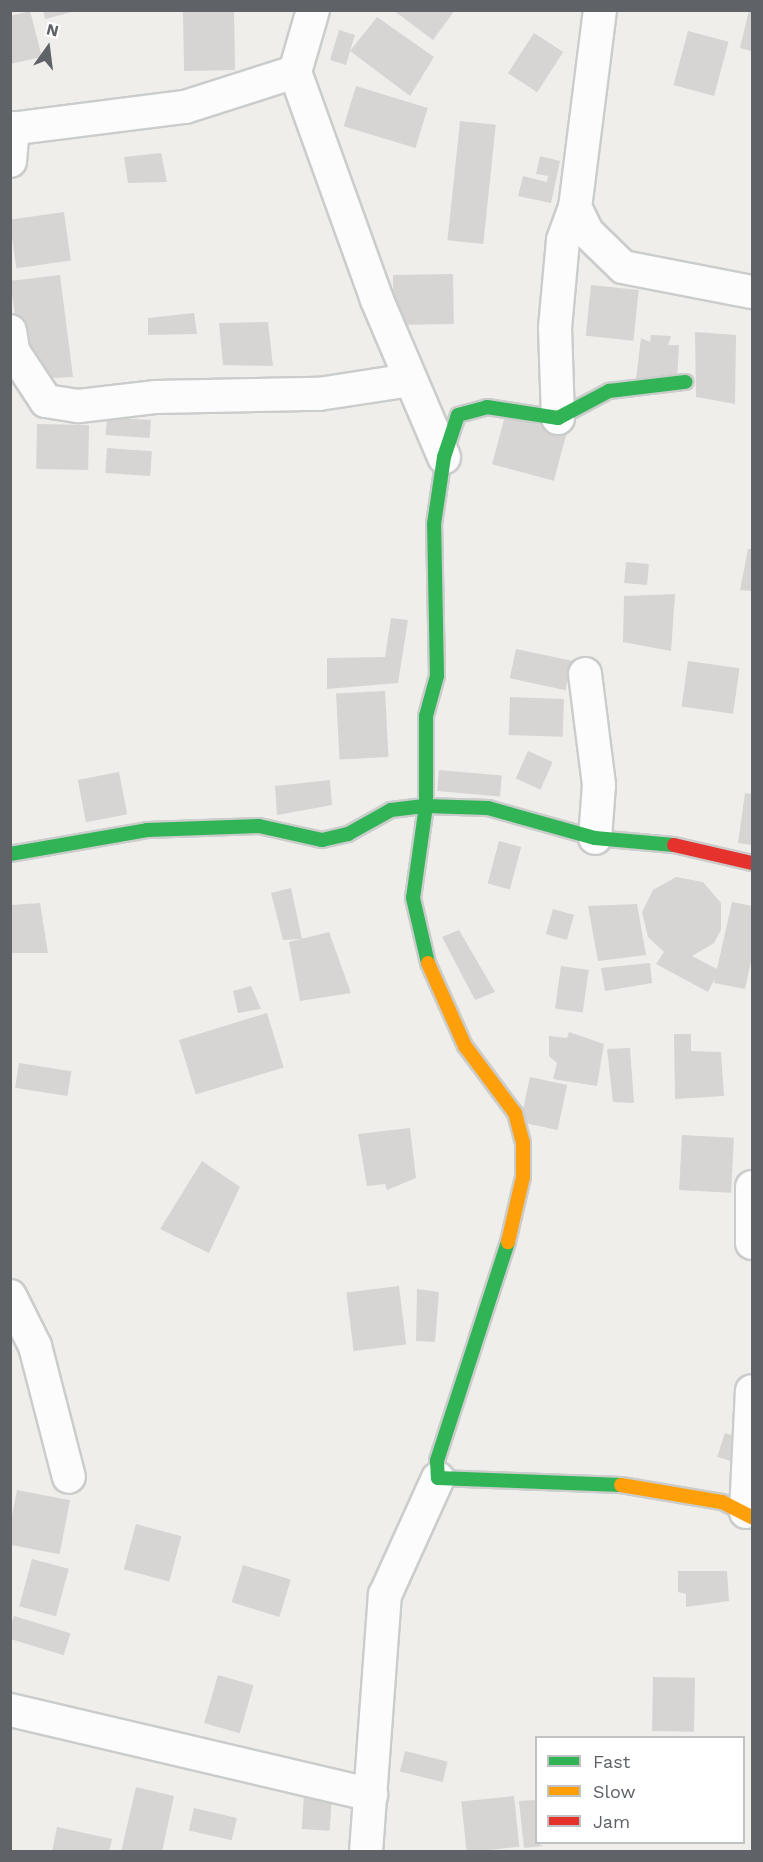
<!DOCTYPE html>
<style>
body{margin:0}
#map{position:relative;width:763px;height:1862px;overflow:hidden;background:#efeeea;font-family:"Work Sans",sans-serif}
div>[style]{position:absolute}
.building>*{inset:0;background:#d6d5d3;transform-origin:0 0}
.roads{filter:drop-shadow(2px 0 #cbcccc) drop-shadow(-2px 0 #cbcccc) drop-shadow(0 2px #cbcccc) drop-shadow(0 -2px #cbcccc)}
.street>*{height:32px;margin:-16px;padding:0 16px;transform-origin:16px;border-radius:16px;background:#fdfcfc}
.fast>*{height:14px;margin:-7px;padding:0 7px;transform-origin:7px;border-radius:7px;background:#30b455}
.slow>*{height:14px;margin:-7px;padding:0 7px;transform-origin:7px;border-radius:7px;background:#ff9f0a}
.jam>*{height:14px;margin:-7px;padding:0 7px;transform-origin:7px;border-radius:7px;background:#e5322d}
span{translate:-50% -50%;white-space:nowrap;text-align:center;line-height:1.15;-webkit-text-stroke:4.5px #fff;paint-order:stroke}
.frame{position:absolute;inset:0;border:12px solid #5f6368;pointer-events:none}
.legend{position:absolute;left:535px;top:1736px;width:210px;height:108px;box-sizing:border-box;background:#fff;border:2px solid #bfc1c3;margin:0;padding:8px 10px;list-style:none;font-size:18px;color:#5f6368}
.legend li{display:flex;align-items:center;gap:12px;height:30px}
.legend b{width:30px;border:2px solid #bfc1c3}
.north{position:absolute;left:18px;top:18px;width:60px;height:60px;-webkit-text-stroke:4px #fff;paint-order:stroke;rotate:14deg;font-size:16px;font-weight:700;line-height:24px;text-align:center;color:#5f6368}
.north::after{content:'';display:block;margin:auto;width:21px;height:27px;background:#5f6368;clip-path:polygon(50% 0,100% 100%,50% 72%,0 100%)}
</style>
<div id="map">
<div class="building">
<div style="clip-path:polygon(43px 10px,76px 10px,76px 11px,45px 19px)"></div>
<div style="left:234px;top:10px;width:60px;height:51px;rotate:89deg"></div>
<div style="clip-path:polygon(393px 10px,455px 10px,433px 40px)"></div>
<div style="clip-path:polygon(749px 10px,752px 10px,752px 51px,740px 48px)"></div>
<div style="clip-path:polygon(30px 11px,42px 57px,10px 64px,10px 16px)"></div>
<div style="clip-path:polygon(377px 17px,434px 57px,410px 96px,350px 51px,346px 65px,330px 60px,339px 30px,355px 35px,350px 51px)"></div>
<div style="left:688px;top:31px;width:42px;height:56px;rotate:15deg"></div>
<div style="left:534px;top:33px;width:35px;height:48px;rotate:33deg"></div>
<div style="left:356px;top:86px;width:75px;height:42px;rotate:17deg"></div>
<div style="left:460px;top:121px;width:36px;height:120px;rotate:6deg"></div>
<div style="clip-path:polygon(161px 153px,167px 182px,128px 183px,124px 157px)"></div>
<div style="clip-path:polygon(540px 156px,560px 161px,551px 203px,518px 196px,523px 176px,547px 182px,548px 176px,536px 174px)"></div>
<div style="left:64px;top:212px;width:49px;height:55px;rotate:82deg"></div>
<div style="left:453px;top:274px;width:50px;height:60px;rotate:89deg"></div>
<div style="clip-path:polygon(60px 275px,73px 377px,31px 379px,21px 355px,10px 281px)"></div>
<div style="left:591px;top:285px;width:48px;height:51px;rotate:6deg"></div>
<div style="clip-path:polygon(194px 313px,197px 334px,148px 335px,148px 318px)"></div>
<div style="clip-path:polygon(268px 322px,273px 366px,223px 365px,219px 323px)"></div>
<div style="clip-path:polygon(695px 332px,736px 335px,735px 404px,696px 397px)"></div>
<div style="clip-path:polygon(651px 335px,671px 336px,668px 345px,679px 345px,677px 378px,635px 388px,641px 338px,650px 342px)"></div>
<div style="left:505px;top:416px;width:64px;height:50px;rotate:15deg"></div>
<div style="left:107px;top:417px;width:44px;height:18px;rotate:4deg"></div>
<div style="left:37px;top:424px;width:52px;height:45px;rotate:1deg"></div>
<div style="left:107px;top:448px;width:45px;height:25px;rotate:4deg"></div>
<div style="clip-path:polygon(748px 549px,752px 549px,752px 591px,740px 590px)"></div>
<div style="left:626px;top:562px;width:23px;height:21px;rotate:5deg"></div>
<div style="clip-path:polygon(675px 594px,671px 651px,623px 642px,624px 596px)"></div>
<div style="clip-path:polygon(391px 618px,408px 620px,398px 683px,327px 689px,327px 658px,385px 657px)"></div>
<div style="left:516px;top:649px;width:57px;height:30px;rotate:12deg"></div>
<div style="left:688px;top:661px;width:52px;height:46px;rotate:8deg"></div>
<div style="left:385px;top:691px;width:66px;height:49px;rotate:87deg"></div>
<div style="left:510px;top:697px;width:54px;height:38px;rotate:2deg"></div>
<div style="left:528px;top:751px;width:27px;height:30px;rotate:24deg"></div>
<div style="left:439px;top:770px;width:63px;height:21px;rotate:5deg"></div>
<div style="left:119px;top:772px;width:43px;height:42px;rotate:79deg"></div>
<div style="clip-path:polygon(330px 780px,332px 805px,277px 815px,275px 786px)"></div>
<div style="clip-path:polygon(745px 793px,752px 794px,752px 845px,738px 843px)"></div>
<div style="left:499px;top:841px;width:23px;height:44px;rotate:15deg"></div>
<div style="clip-path:polygon(676px 877px,703px 882px,721px 903px,721px 930px,714px 943px,692px 956px,717px 969px,732px 902px,752px 906px,752px 957px,745px 989px,714px 983px,715px 978px,708px 992px,656px 964px,664px 952px,648px 937px,642px 912px,653px 890px)"></div>
<div style="clip-path:polygon(291px 888px,302px 939px,283px 940px,271px 893px)"></div>
<div style="clip-path:polygon(40px 903px,48px 953px,10px 953px,10px 905px)"></div>
<div style="clip-path:polygon(637px 904px,646px 955px,598px 961px,588px 906px)"></div>
<div style="left:553px;top:909px;width:22px;height:26px;rotate:16deg"></div>
<div style="clip-path:polygon(459px 930px,495px 992px,475px 1000px,442px 937px)"></div>
<div style="clip-path:polygon(329px 932px,351px 993px,300px 1001px,289px 942px)"></div>
<div style="clip-path:polygon(650px 963px,652px 983px,605px 991px,601px 968px)"></div>
<div style="left:561px;top:966px;width:28px;height:43px;rotate:8deg"></div>
<div style="clip-path:polygon(251px 986px,261px 1009px,238px 1013px,233px 991px)"></div>
<div style="left:267px;top:1013px;width:57px;height:92px;rotate:73deg"></div>
<div style="clip-path:polygon(569px 1032px,604px 1044px,597px 1086px,553px 1079px,557px 1063px,549px 1056px,549px 1036px,567px 1038px)"></div>
<div style="clip-path:polygon(674px 1034px,691px 1034px,691px 1051px,721px 1052px,724px 1096px,675px 1099px)"></div>
<div style="clip-path:polygon(630px 1048px,634px 1103px,613px 1102px,607px 1049px)"></div>
<div style="left:19px;top:1063px;width:53px;height:25px;rotate:9deg"></div>
<div style="left:530px;top:1077px;width:38px;height:46px;rotate:12deg"></div>
<div style="clip-path:polygon(410px 1128px,416px 1178px,387px 1190px,385px 1184px,367px 1186px,358px 1134px)"></div>
<div style="left:682px;top:1135px;width:52px;height:55px;rotate:3deg"></div>
<div style="clip-path:polygon(202px 1161px,240px 1187px,209px 1253px,160px 1229px)"></div>
<div style="left:399px;top:1286px;width:59px;height:53px;rotate:83deg"></div>
<div style="clip-path:polygon(417px 1289px,439px 1292px,435px 1342px,416px 1341px)"></div>
<div style="left:725px;top:1433px;width:20px;height:25px;rotate:18deg"></div>
<div style="left:17px;top:1490px;width:54px;height:55px;rotate:11deg"></div>
<div style="left:136px;top:1524px;width:47px;height:47px;rotate:15deg"></div>
<div style="left:32px;top:1559px;width:38px;height:49px;rotate:15deg"></div>
<div style="left:243px;top:1565px;width:50px;height:39px;rotate:17deg"></div>
<div style="clip-path:polygon(678px 1571px,727px 1571px,729px 1601px,686px 1607px,686px 1594px,678px 1592px)"></div>
<div style="left:14px;top:1616px;width:59px;height:23px;rotate:17deg"></div>
<div style="left:218px;top:1675px;width:37px;height:50px;rotate:16deg"></div>
<div style="left:653px;top:1677px;width:42px;height:54px;rotate:1deg"></div>
<div style="left:405px;top:1751px;width:44px;height:21px;rotate:14deg"></div>
<div style="clip-path:polygon(136px 1787px,174px 1796px,162px 1852px,121px 1852px)"></div>
<div style="left:304px;top:1795px;width:28px;height:34px;rotate:4deg"></div>
<div style="left:514px;top:1796px;width:51px;height:53px;rotate:84deg"></div>
<div style="clip-path:polygon(536px 1800px,536px 1842px,543px 1846px,524px 1848px,519px 1801px)"></div>
<div style="left:194px;top:1808px;width:44px;height:23px;rotate:13deg"></div>
<div style="clip-path:polygon(57px 1827px,112px 1839px,109px 1852px,52px 1852px)"></div>
</div>
<div class="roads">
<div class="street">
<div style="left:313px;top:10px;width:65px;rotate:106.2deg"></div>
<div style="left:295px;top:72px;width:242px;rotate:70.2deg"></div>
<div style="left:377px;top:300px;width:171px;rotate:66.9deg"></div>
<div style="left:600px;top:10px;width:199px;rotate:97.2deg"></div>
<div style="left:575px;top:207px;width:28px;rotate:64deg"></div>
<div style="left:587px;top:232px;width:50px;rotate:44.2deg"></div>
<div style="left:623px;top:267px;width:131px;rotate:11deg"></div>
<div style="left:10px;top:129px;width:176px;rotate:-7.2deg"></div>
<div style="left:185px;top:107px;width:115px;rotate:-17.7deg"></div>
<div style="left:10px;top:161px;width:33px;rotate:-85deg"></div>
<div style="left:10px;top:331px;width:20px;rotate:81deg"></div>
<div style="left:13px;top:351px;width:60px;rotate:56.6deg"></div>
<div style="left:46px;top:401px;width:33px;rotate:9deg"></div>
<div style="left:79px;top:406px;width:78px;rotate:-6.7deg"></div>
<div style="left:156px;top:397px;width:163px;rotate:-1.1deg"></div>
<div style="left:319px;top:394px;width:93px;rotate:-8.7deg"></div>
<div style="left:558px;top:418px;width:90px;rotate:-91.9deg"></div>
<div style="left:555px;top:328px;width:88px;rotate:-84.8deg"></div>
<div style="left:563px;top:240px;width:35px;rotate:-70deg"></div>
<div style="left:585px;top:674px;width:112px;rotate:82.8deg"></div>
<div style="left:599px;top:785px;width:53px;rotate:94.3deg"></div>
<div style="left:752px;top:1187px;width:56px;rotate:90deg"></div>
<div style="left:10px;top:1296px;width:56px;rotate:63.4deg"></div>
<div style="left:35px;top:1346px;width:135px;rotate:75.5deg"></div>
<div style="left:746px;top:1512px;width:121px;rotate:-87.2deg"></div>
<div style="left:10px;top:1710px;width:371px;rotate:13.2deg"></div>
<div style="left:366px;top:1852px;width:258px;rotate:-85.8deg"></div>
<div style="left:385px;top:1595px;width:128px;rotate:-65.6deg"></div>
</div>
<div class="fast">
<div style="left:10px;top:854px;width:139px;rotate:-9.9deg"></div>
<div style="left:147px;top:830px;width:112px;rotate:-2deg"></div>
<div style="left:259px;top:826px;width:65px;rotate:12.5deg"></div>
<div style="left:322px;top:840px;width:27px;rotate:-13deg"></div>
<div style="left:348px;top:834px;width:49px;rotate:-29.2deg"></div>
<div style="left:391px;top:810px;width:35px;rotate:-7deg"></div>
<div style="left:426px;top:806px;width:62px;rotate:1.8deg"></div>
<div style="left:488px;top:808px;width:111px;rotate:15.7deg"></div>
<div style="left:595px;top:838px;width:79px;rotate:5.1deg"></div>
<div style="left:428px;top:963px;width:67px;rotate:-103deg"></div>
<div style="left:413px;top:898px;width:93px;rotate:-82deg"></div>
<div style="left:426px;top:806px;width:90px;rotate:-90deg"></div>
<div style="left:426px;top:716px;width:41px;rotate:-74.6deg"></div>
<div style="left:437px;top:676px;width:152px;rotate:-91.1deg"></div>
<div style="left:434px;top:524px;width:68px;rotate:-81.5deg"></div>
<div style="left:444px;top:457px;width:44px;rotate:-71.6deg"></div>
<div style="left:458px;top:415px;width:30px;rotate:-15deg"></div>
<div style="left:487px;top:407px;width:72px;rotate:8.8deg"></div>
<div style="left:558px;top:418px;width:58px;rotate:-27.9deg"></div>
<div style="left:609px;top:391px;width:77px;rotate:-6.8deg"></div>
<div style="left:508px;top:1242px;width:230px;rotate:108deg"></div>
<div style="left:437px;top:1461px;width:17px;rotate:87deg"></div>
<div style="left:438px;top:1478px;width:183px;rotate:2.2deg"></div>
</div>
<div class="slow">
<div style="left:428px;top:963px;width:91px;rotate:66deg"></div>
<div style="left:465px;top:1046px;width:84px;rotate:53.3deg"></div>
<div style="left:515px;top:1113px;width:31px;rotate:75deg"></div>
<div style="left:523px;top:1143px;width:34px;rotate:90deg"></div>
<div style="left:523px;top:1177px;width:67px;rotate:103deg"></div>
<div style="left:621px;top:1485px;width:102px;rotate:9.6deg"></div>
<div style="left:722px;top:1502px;width:34px;rotate:27deg"></div>
</div>
<div class="jam">
<div style="left:674px;top:845px;width:80px;rotate:13deg"></div>
</div>
</div>
<div class="frame"></div>
<ul class="legend">
<li><b style="height:8px;background:#30b455"></b>Fast</li>
<li><b style="height:8px;background:#ff9f0a"></b>Slow</li>
<li><b style="height:8px;background:#e5322d"></b>Jam</li>
</ul>
<div class="north">N</div>
</div>
